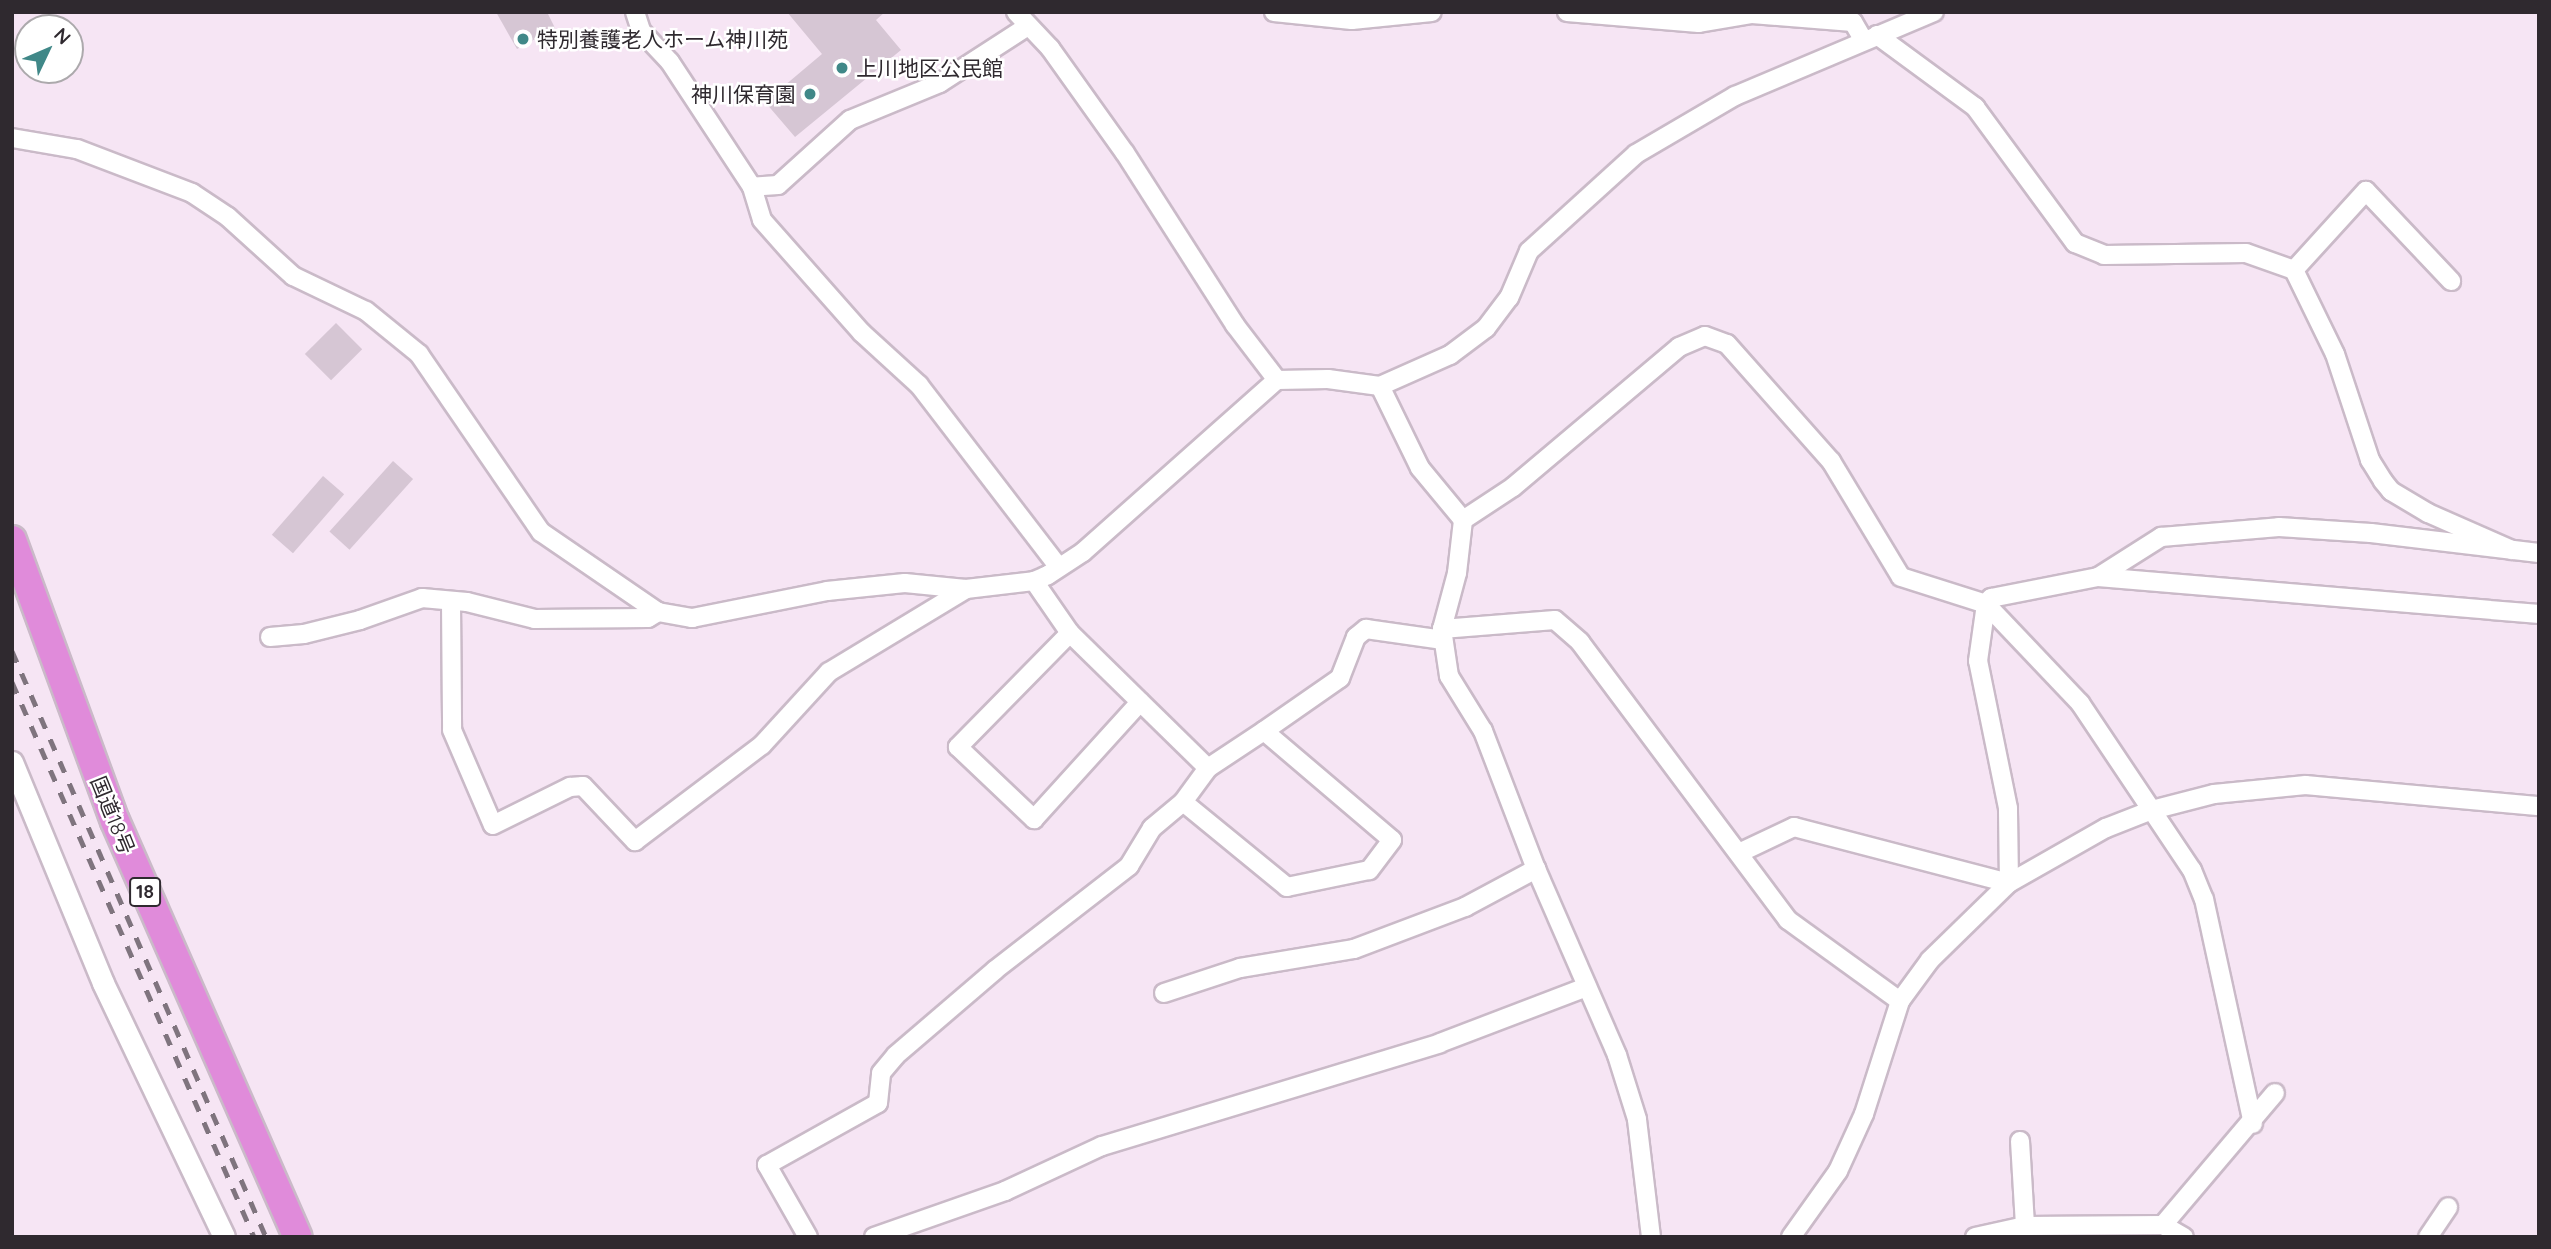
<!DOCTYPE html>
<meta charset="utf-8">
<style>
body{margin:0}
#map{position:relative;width:2551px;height:1249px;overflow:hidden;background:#f6e5f4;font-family:Quicksand,"Noto Sans JP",sans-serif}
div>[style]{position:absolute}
.building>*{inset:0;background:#d6c6d4;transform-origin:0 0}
.roads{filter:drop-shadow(2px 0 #cabac8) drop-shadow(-2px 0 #cabac8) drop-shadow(0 2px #cabac8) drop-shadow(0 -2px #cabac8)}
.minor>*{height:18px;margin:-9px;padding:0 9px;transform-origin:9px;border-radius:9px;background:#fff}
.tertiary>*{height:21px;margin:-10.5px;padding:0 10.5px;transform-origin:10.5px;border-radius:10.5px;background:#fff}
.trunk>*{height:28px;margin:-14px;padding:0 14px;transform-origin:14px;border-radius:14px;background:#e08bda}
.rail>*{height:5px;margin-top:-2.5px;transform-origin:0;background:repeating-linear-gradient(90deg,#7f747e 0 12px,transparent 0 24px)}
.dots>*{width:19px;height:19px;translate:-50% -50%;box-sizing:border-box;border:4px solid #fff;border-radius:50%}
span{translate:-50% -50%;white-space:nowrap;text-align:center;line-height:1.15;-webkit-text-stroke:5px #fff;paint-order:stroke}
.shield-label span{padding:2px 5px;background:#fff;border:2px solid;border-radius:5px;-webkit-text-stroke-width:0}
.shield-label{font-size:19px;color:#2f292f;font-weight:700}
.poi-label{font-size:21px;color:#2f292f}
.left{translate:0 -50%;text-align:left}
.right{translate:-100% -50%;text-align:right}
.street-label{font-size:21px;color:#2f292f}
.frame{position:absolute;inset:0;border:14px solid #2f292f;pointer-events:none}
.north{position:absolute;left:14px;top:14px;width:70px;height:70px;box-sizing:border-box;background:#fff;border:2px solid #aca9ac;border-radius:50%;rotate:46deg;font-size:19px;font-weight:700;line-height:28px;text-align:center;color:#2f292f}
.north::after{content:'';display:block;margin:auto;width:24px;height:32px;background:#408888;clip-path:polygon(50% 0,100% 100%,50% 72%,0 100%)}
</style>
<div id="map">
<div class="building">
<div style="clip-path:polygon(496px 12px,547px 12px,555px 28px,517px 49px)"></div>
<div style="clip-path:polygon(787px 12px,885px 12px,876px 20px,901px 50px,795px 137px,765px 102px,822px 54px)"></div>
<div style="left:336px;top:323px;width:37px;height:44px;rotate:45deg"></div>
<div style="left:393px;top:461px;width:27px;height:95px;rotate:42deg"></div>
<div style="left:323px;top:476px;width:28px;height:78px;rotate:41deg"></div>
</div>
<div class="roads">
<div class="minor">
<div style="left:635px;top:12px;width:20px;rotate:72deg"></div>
<div style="left:641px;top:31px;width:42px;rotate:46.9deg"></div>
<div style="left:670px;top:62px;width:149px;rotate:56.7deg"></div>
<div style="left:1016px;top:12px;width:50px;rotate:46.6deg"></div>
<div style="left:1050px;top:48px;width:129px;rotate:54.5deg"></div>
<div style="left:1125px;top:153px;width:204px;rotate:57.4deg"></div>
<div style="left:1235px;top:325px;width:69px;rotate:52.6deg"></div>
<div style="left:1274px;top:12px;width:78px;rotate:5.9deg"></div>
<div style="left:1352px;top:20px;width:80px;rotate:-5.7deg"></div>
<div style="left:1567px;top:12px;width:132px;rotate:4.8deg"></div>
<div style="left:1699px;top:23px;width:54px;rotate:-9.6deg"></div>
<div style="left:1752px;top:14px;width:101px;rotate:4.5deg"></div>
<div style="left:1853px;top:22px;width:20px;rotate:60deg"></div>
<div style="left:1028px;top:26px;width:105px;rotate:147.1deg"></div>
<div style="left:940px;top:83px;width:97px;rotate:157.7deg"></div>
<div style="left:850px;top:120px;width:97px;rotate:137.9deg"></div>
<div style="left:778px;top:185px;width:26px;rotate:176deg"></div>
<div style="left:752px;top:187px;width:34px;rotate:73deg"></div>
<div style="left:762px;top:220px;width:151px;rotate:48.5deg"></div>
<div style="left:862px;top:333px;width:77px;rotate:42.4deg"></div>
<div style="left:919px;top:385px;width:228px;rotate:52.5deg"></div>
<div style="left:1877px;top:35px;width:122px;rotate:36.3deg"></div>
<div style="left:1975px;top:107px;width:169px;rotate:53.7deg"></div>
<div style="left:2075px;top:243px;width:31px;rotate:22deg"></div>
<div style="left:2104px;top:255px;width:142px;rotate:-0.8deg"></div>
<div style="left:2246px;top:253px;width:51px;rotate:19.5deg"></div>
<div style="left:2294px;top:270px;width:93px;rotate:64deg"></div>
<div style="left:2335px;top:354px;width:112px;rotate:71.7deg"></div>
<div style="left:2370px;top:460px;width:25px;rotate:58deg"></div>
<div style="left:2383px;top:481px;width:13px;rotate:51deg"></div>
<div style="left:2391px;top:491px;width:43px;rotate:30.7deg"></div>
<div style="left:2428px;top:513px;width:92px;rotate:23.8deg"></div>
<div style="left:12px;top:138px;width:66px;rotate:9.6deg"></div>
<div style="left:77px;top:149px;width:123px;rotate:20.9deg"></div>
<div style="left:192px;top:193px;width:43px;rotate:33.7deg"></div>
<div style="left:228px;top:217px;width:88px;rotate:42.2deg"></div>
<div style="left:293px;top:276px;width:81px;rotate:25.6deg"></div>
<div style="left:366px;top:311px;width:68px;rotate:39.1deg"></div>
<div style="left:419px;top:354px;width:216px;rotate:55.6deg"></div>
<div style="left:541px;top:532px;width:142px;rotate:34.4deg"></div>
<div style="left:658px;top:612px;width:35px;rotate:10deg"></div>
<div style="left:692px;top:618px;width:138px;rotate:-11.3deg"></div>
<div style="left:827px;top:591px;width:78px;rotate:-5.9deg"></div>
<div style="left:905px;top:583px;width:61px;rotate:5.6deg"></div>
<div style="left:966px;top:589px;width:68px;rotate:-6.7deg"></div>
<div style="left:1034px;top:581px;width:15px;rotate:-23deg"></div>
<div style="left:1048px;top:575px;width:42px;rotate:-33.3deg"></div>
<div style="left:1083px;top:552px;width:259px;rotate:-41.6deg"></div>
<div style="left:1277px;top:380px;width:51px;rotate:-1.1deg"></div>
<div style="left:1328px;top:379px;width:52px;rotate:7.7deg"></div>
<div style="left:1380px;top:386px;width:77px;rotate:-23.9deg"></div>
<div style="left:1450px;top:355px;width:45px;rotate:-36.9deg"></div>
<div style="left:1486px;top:328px;width:38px;rotate:-53deg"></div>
<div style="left:1509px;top:298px;width:51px;rotate:-66.9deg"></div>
<div style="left:1529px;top:251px;width:144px;rotate:-42.2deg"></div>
<div style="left:1636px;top:154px;width:115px;rotate:-30.4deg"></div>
<div style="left:1735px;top:96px;width:216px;rotate:-22.9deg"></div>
<div style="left:2294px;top:270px;width:107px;rotate:-47.7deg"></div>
<div style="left:2366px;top:191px;width:124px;rotate:46.6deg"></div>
<div style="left:1380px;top:386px;width:91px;rotate:64deg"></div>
<div style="left:1420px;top:468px;width:67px;rotate:50.4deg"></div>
<div style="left:2098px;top:577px;width:75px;rotate:-32.4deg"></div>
<div style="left:2161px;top:537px;width:118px;rotate:-4.8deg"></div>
<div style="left:2279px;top:527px;width:92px;rotate:3.7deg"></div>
<div style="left:2371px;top:533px;width:169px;rotate:6.8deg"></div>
<div style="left:1034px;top:581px;width:63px;rotate:55.3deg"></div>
<div style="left:1070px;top:633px;width:193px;rotate:44.4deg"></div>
<div style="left:451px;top:603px;width:127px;rotate:89.5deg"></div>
<div style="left:452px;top:730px;width:103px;rotate:66.7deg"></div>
<div style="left:493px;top:825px;width:86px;rotate:-26.3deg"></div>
<div style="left:570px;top:787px;width:13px;rotate:-4deg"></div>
<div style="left:583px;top:786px;width:76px;rotate:46.6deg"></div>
<div style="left:635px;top:841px;width:159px;rotate:-37.1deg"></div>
<div style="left:762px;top:745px;width:99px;rotate:-47.5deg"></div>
<div style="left:829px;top:672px;width:160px;rotate:-31.2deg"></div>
<div style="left:1442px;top:629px;width:113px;rotate:-4.6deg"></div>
<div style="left:1555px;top:620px;width:33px;rotate:41deg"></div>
<div style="left:1580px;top:642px;width:347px;rotate:53.2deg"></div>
<div style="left:1788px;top:920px;width:138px;rotate:35.9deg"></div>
<div style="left:1070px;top:633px;width:160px;rotate:134.5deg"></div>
<div style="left:958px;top:747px;width:105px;rotate:43.5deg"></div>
<div style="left:1034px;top:819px;width:158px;rotate:-47.8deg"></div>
<div style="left:270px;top:637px;width:34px;rotate:-5deg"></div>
<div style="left:304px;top:634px;width:58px;rotate:-14deg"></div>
<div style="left:360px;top:620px;width:66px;rotate:-19.5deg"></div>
<div style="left:422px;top:598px;width:45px;rotate:5.1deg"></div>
<div style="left:467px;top:602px;width:70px;rotate:14deg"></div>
<div style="left:535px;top:619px;width:113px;rotate:-0.5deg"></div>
<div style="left:648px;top:618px;width:12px;rotate:-31deg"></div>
<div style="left:1264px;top:731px;width:93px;rotate:-34.9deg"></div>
<div style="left:1340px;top:678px;width:44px;rotate:-68.7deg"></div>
<div style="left:1356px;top:637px;width:13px;rotate:-39deg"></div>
<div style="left:1366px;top:629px;width:78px;rotate:8.1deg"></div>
<div style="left:1739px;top:853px;width:61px;rotate:-25.3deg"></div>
<div style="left:1794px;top:827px;width:222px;rotate:14.6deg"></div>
<div style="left:2009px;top:883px;width:75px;rotate:-90.8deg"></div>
<div style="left:2008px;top:808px;width:150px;rotate:-101.5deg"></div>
<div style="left:1978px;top:661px;width:58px;rotate:-82deg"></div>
<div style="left:1986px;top:604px;width:8px;rotate:-50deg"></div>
<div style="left:1991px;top:598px;width:109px;rotate:-11.1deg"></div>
<div style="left:2098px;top:577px;width:443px;rotate:4.8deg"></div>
<div style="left:1164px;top:993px;width:80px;rotate:-18.2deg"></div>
<div style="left:1240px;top:968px;width:116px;rotate:-9.5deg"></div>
<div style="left:1354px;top:949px;width:119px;rotate:-20.7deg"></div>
<div style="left:1465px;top:907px;width:81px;rotate:-28.2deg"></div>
<div style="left:2020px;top:1141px;width:85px;rotate:86.6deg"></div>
<div style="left:2163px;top:1225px;width:173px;rotate:-49.7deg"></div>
<div style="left:808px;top:1237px;width:83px;rotate:-119.7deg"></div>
<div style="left:767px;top:1165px;width:127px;rotate:-29.2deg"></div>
<div style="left:878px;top:1103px;width:30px;rotate:-84deg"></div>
<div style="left:881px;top:1073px;width:23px;rotate:-50deg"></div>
<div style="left:896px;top:1055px;width:130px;rotate:-40.6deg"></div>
<div style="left:995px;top:970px;width:170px;rotate:-37.8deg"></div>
<div style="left:1129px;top:866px;width:44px;rotate:-58.8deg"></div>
<div style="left:1152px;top:828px;width:40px;rotate:-40deg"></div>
<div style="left:1183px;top:802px;width:42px;rotate:-53.7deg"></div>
<div style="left:1208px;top:768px;width:67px;rotate:-33.5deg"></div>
<div style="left:1264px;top:731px;width:168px;rotate:40.4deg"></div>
<div style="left:1392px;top:840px;width:38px;rotate:127deg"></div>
<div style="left:1369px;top:870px;width:84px;rotate:168.3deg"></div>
<div style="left:1287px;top:887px;width:134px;rotate:-140.7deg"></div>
<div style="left:874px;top:1237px;width:139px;rotate:-19.3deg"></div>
<div style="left:1005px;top:1191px;width:107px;rotate:-24.9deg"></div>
<div style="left:1102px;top:1146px;width:353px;rotate:-16.9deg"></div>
<div style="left:1440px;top:1043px;width:157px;rotate:-20.9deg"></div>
<div style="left:1651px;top:1237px;width:119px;rotate:-96.8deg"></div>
<div style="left:1637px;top:1119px;width:67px;rotate:-107.4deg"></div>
<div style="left:1617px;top:1055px;width:203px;rotate:-113.5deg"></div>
<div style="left:1536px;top:869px;width:148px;rotate:-111deg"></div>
<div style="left:1483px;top:731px;width:65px;rotate:-121.7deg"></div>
<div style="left:1449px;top:676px;width:48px;rotate:-98.5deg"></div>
<div style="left:1442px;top:629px;width:58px;rotate:-75deg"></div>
<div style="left:1457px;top:573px;width:53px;rotate:-83.5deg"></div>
<div style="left:1463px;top:520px;width:60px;rotate:-33.4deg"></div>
<div style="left:1513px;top:487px;width:217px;rotate:-40.1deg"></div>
<div style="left:1679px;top:347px;width:28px;rotate:-23deg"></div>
<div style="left:1705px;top:336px;width:23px;rotate:20deg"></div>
<div style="left:1727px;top:344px;width:157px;rotate:48.4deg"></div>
<div style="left:1831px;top:461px;width:135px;rotate:58.9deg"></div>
<div style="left:1901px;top:577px;width:89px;rotate:17.6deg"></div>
<div style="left:1986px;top:604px;width:137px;rotate:46.5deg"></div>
<div style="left:2080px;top:703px;width:201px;rotate:56.2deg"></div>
<div style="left:2192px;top:870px;width:31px;rotate:68deg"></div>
<div style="left:2204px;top:899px;width:230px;rotate:77.7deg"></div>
<div style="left:1791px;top:1237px;width:81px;rotate:-54.5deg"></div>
<div style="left:1838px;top:1171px;width:63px;rotate:-65.5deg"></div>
<div style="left:1864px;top:1114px;width:119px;rotate:-72.3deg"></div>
<div style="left:1900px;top:1001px;width:51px;rotate:-53.8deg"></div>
<div style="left:1930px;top:960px;width:110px;rotate:-44.3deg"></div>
<div style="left:2009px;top:883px;width:112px;rotate:-29.6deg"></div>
<div style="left:2106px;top:828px;width:49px;rotate:-21.4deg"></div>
<div style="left:2152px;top:810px;width:64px;rotate:-14.5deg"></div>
<div style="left:2214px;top:794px;width:92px;rotate:-5.6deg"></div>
<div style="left:2306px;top:785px;width:234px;rotate:5.2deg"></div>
<div style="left:1975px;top:1237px;width:51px;rotate:-12.4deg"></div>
<div style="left:2025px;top:1226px;width:138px;rotate:-0.4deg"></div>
<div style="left:2163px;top:1225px;width:24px;rotate:30deg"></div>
<div style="left:2428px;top:1237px;width:36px;rotate:-56deg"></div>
</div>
<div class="tertiary">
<div style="left:12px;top:762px;width:239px;rotate:67.6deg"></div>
<div style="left:103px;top:983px;width:281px;rotate:64.5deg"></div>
</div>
<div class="trunk">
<div style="left:12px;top:540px;width:299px;rotate:69.9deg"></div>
<div style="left:115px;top:821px;width:454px;rotate:66.3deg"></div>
</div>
</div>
<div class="rail">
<div style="left:12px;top:651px;width:639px;rotate:66.57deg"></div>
<div style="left:12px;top:682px;width:605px;rotate:66.44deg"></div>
</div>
<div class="dots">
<div style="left:523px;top:39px;background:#408888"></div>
<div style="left:842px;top:68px;background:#408888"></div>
<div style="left:810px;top:94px;background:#408888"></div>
</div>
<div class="shield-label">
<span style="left:145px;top:892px">18</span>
</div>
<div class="poi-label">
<span class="left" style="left:537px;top:39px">特別養護老人ホーム神川苑</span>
<span class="left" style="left:856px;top:68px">上川地区公民館</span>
<span class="right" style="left:796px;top:94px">神川保育園</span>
</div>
<div class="street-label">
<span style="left:113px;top:815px;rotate:68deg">国道18号</span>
</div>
<div class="frame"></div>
<div class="north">N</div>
</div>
